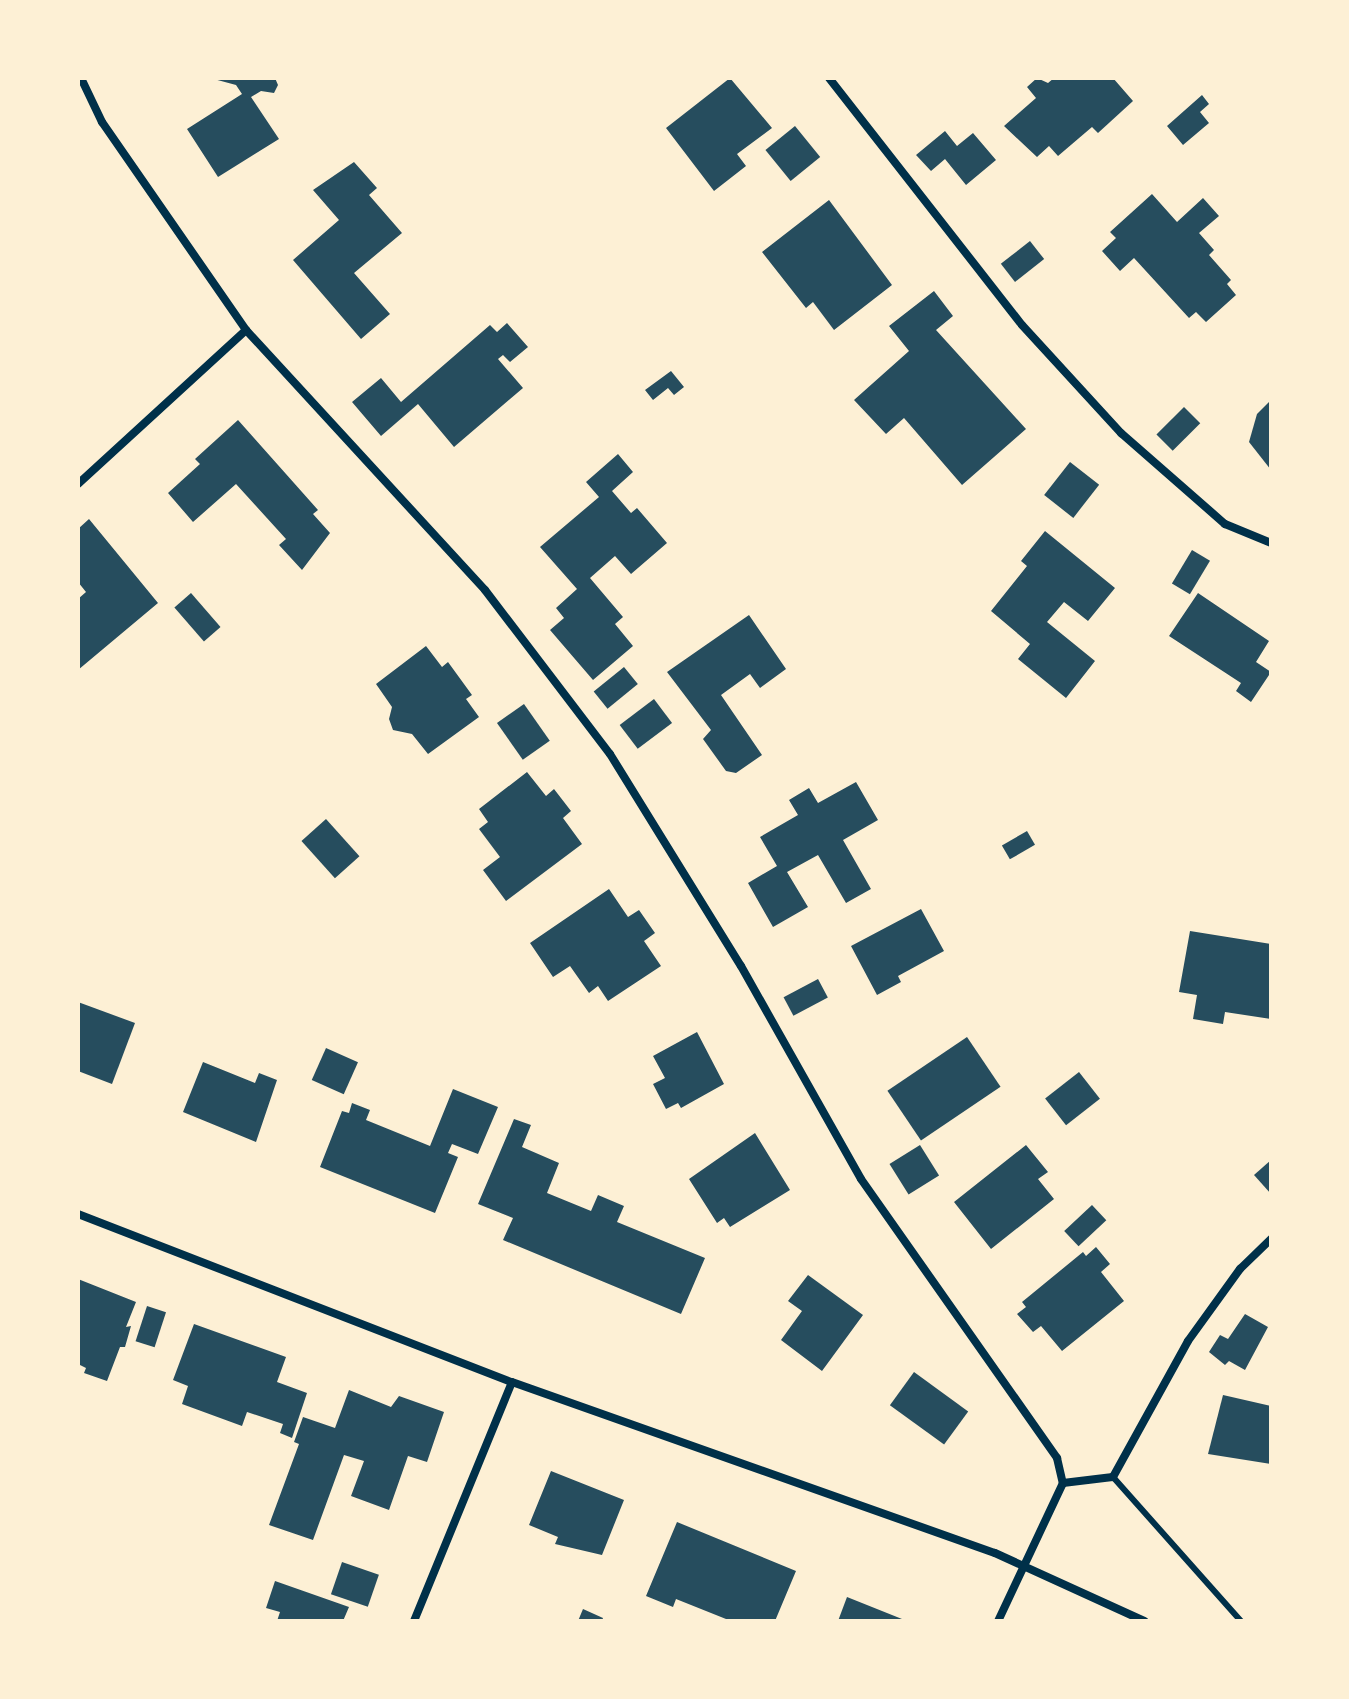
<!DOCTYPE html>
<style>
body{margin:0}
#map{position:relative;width:1349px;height:1699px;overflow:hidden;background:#fdf0d5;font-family:"IBM Plex Serif",serif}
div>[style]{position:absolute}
.building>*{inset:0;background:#264d5e;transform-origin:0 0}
.service>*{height:6px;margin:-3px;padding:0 3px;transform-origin:3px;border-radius:3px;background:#003049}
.minor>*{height:8px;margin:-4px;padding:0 4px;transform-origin:4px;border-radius:4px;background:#003049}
span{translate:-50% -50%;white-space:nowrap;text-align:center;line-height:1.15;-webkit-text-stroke:6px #fdf0d5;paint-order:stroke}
.frame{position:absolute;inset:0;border:80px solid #fdf0d5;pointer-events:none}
</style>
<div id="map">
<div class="building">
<div style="clip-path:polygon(210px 78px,275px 78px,278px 85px,274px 93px,261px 91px,251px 97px,279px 139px,218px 177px,187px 129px,242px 94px,236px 85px)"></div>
<div style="clip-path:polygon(730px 78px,772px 128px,737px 154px,746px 166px,714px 191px,666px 128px)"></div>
<div style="clip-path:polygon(1037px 78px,1048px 83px,1054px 78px,1113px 78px,1133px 101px,1098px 133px,1092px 127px,1058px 156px,1049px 146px,1037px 157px,1004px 126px,1036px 98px,1027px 87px)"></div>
<div style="clip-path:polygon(1202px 95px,1209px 104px,1200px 112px,1209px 123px,1183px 145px,1167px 126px)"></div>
<div style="left:795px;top:126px;width:40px;height:38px;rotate:51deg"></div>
<div style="clip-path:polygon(945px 131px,957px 146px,973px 133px,996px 160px,966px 185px,945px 159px,931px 171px,916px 155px)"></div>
<div style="clip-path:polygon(354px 162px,377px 188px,369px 195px,402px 233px,354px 273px,390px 314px,361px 339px,293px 260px,339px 220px,313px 190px)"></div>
<div style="clip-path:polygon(1152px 194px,1177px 222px,1203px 198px,1219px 216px,1199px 233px,1214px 250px,1209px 255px,1231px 280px,1227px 284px,1236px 295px,1206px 322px,1196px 312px,1189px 318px,1134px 258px,1120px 271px,1102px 251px,1116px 238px,1110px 232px)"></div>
<div style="clip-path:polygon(829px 200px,892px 285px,834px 330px,813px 302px,806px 308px,762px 252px)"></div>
<div style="left:1030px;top:241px;width:23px;height:37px;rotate:52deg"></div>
<div style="clip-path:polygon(934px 291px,953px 316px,936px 330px,1026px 429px,962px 485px,904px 418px,886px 434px,854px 400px,909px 351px,889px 326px)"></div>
<div style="clip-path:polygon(507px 323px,528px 347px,510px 362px,503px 355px,498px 359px,523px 388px,454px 447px,418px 404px,381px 436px,352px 402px,381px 378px,401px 402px,490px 325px,497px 332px)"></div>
<div style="clip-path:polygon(671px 371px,684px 387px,674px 395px,668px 388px,653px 400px,645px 390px)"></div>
<div style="clip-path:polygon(1271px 400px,1271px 470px,1249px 442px,1257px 414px)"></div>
<div style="left:1184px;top:407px;width:23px;height:39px;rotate:45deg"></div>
<div style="clip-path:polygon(238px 420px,318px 510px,313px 514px,330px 533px,302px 570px,279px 545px,286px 539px,236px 484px,193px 522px,168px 493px,200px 464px,195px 459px)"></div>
<div style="clip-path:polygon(618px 454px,633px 472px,612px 491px,631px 513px,637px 508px,667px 543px,631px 574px,615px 556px,590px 578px,623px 617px,615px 624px,633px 646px,593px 680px,550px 630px,564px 618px,556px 608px,577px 589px,540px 547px,599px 497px,586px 482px)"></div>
<div style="left:1070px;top:462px;width:37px;height:42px;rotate:38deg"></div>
<div style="clip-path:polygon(89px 519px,158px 603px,78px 670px,78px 599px,86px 592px,78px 582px,78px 529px)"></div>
<div style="clip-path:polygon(1045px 531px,1115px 588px,1088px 621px,1064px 602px,1047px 622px,1095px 661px,1066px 698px,1018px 659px,1030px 644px,991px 611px,1027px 566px,1021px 561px)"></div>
<div style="left:1192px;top:550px;width:21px;height:39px;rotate:31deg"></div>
<div style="left:191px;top:593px;width:45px;height:22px;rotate:49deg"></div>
<div style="clip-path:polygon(1198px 593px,1269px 641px,1256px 662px,1271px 672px,1251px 702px,1236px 691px,1241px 683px,1169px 636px)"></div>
<div style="clip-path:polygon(749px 615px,786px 669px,760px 688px,750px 674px,721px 695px,762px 755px,736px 773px,726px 771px,703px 739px,711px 730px,667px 672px)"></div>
<div style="clip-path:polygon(426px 646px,442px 667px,448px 662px,472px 695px,466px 699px,479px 717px,428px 754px,412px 734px,393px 730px,389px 719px,392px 707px,376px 684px)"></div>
<div style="left:624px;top:667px;width:22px;height:39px;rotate:51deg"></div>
<div style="left:654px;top:699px;width:30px;height:43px;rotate:53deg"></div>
<div style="left:524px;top:704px;width:45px;height:33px;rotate:55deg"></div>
<div style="clip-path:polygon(527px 772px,546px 796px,554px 789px,571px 811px,563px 818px,582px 844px,506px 901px,483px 870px,500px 857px,479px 829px,488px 822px,479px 809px)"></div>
<div style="clip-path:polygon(856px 782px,878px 820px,843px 840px,871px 889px,846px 903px,818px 855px,787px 872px,808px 907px,773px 927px,748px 883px,777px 866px,760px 837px,798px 815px,789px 800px,809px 788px,818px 803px)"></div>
<div style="left:326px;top:819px;width:50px;height:33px;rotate:48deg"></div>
<div style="left:1027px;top:831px;width:16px;height:29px;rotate:60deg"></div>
<div style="clip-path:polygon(609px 889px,628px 917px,639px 910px,655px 933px,644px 941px,661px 966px,608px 1001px,598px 986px,589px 993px,570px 966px,553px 977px,530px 943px)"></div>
<div style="clip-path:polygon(921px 909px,944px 951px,898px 976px,901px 982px,877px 995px,851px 946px)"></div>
<div style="clip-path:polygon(1190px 931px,1271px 944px,1271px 1019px,1225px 1012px,1223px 1024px,1193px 1019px,1197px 995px,1179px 992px)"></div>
<div style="left:818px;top:979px;width:21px;height:39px;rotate:62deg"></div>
<div style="clip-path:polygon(78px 1002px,135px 1023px,112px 1084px,78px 1071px)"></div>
<div style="clip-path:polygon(697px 1032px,724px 1084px,681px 1108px,678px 1103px,666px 1109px,653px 1084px,665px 1078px,653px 1056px)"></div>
<div style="left:967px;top:1037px;width:60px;height:96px;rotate:56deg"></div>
<div style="left:326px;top:1048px;width:35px;height:35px;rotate:24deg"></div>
<div style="clip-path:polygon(203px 1062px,255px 1083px,259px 1073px,277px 1080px,256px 1142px,183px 1112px)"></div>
<div style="left:1079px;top:1072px;width:34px;height:43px;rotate:52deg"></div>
<div style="clip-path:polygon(453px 1089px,498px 1107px,478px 1154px,452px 1144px,448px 1153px,458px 1157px,435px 1213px,320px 1167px,342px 1111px,349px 1113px,352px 1103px,370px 1110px,366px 1120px,430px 1146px)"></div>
<div style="clip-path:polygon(514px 1119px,531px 1125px,522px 1147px,559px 1163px,547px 1193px,591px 1211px,598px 1195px,624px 1206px,617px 1222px,705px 1258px,681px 1314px,503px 1240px,513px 1218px,478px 1204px)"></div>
<div style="clip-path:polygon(755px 1133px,790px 1190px,730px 1227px,724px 1218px,717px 1223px,689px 1179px)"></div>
<div style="left:920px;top:1145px;width:36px;height:36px;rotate:58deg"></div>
<div style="clip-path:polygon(1026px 1145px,1048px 1172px,1038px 1179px,1054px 1199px,991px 1249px,954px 1202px)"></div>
<div style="clip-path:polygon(1271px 1160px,1271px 1194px,1254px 1175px)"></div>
<div style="left:1092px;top:1205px;width:21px;height:38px;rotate:47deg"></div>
<div style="clip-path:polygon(1096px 1247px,1110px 1264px,1101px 1272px,1124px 1301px,1062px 1351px,1041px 1326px,1033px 1332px,1017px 1314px,1026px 1307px,1022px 1302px,1083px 1252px,1086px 1256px)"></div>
<div style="clip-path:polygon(808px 1275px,863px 1315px,822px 1371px,781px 1340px,802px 1311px,788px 1301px)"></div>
<div style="clip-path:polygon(78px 1279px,136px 1302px,126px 1327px,131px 1326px,125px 1347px,120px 1347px,107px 1381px,84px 1373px,86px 1368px,78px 1364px)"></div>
<div style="left:147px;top:1306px;width:20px;height:37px;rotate:18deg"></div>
<div style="clip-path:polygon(1245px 1314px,1268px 1327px,1245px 1370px,1229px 1361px,1225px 1365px,1209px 1352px,1220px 1335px,1228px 1339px)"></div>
<div style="clip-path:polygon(194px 1324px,286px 1357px,277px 1382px,307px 1393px,292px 1438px,280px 1433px,283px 1424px,247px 1412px,242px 1426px,182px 1404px,188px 1386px,173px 1380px)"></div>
<div style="left:914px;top:1372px;width:67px;height:41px;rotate:36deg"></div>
<div style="clip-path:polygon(349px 1390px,391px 1407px,399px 1396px,444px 1412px,427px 1462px,408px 1456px,389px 1510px,351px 1496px,364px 1461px,344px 1455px,313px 1540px,269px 1525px,299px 1444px,294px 1442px,303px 1417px,335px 1428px)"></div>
<div style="clip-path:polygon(1223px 1395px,1271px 1406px,1271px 1464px,1208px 1454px)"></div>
<div style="clip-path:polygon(551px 1471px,624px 1500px,602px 1555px,555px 1544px,558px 1537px,529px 1525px)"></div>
<div style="clip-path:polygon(677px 1522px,796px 1571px,775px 1621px,731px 1621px,676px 1599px,673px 1607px,646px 1596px)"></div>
<div style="left:342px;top:1562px;width:39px;height:34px;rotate:19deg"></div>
<div style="clip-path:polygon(275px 1581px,349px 1607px,343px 1621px,277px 1621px,280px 1612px,266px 1608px)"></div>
<div style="clip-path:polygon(847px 1597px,907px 1621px,838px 1621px)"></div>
<div style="clip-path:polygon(583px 1609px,603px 1618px,602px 1621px,578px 1621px)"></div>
</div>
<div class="service">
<div style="left:1113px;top:1477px;width:193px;rotate:48.4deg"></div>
</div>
<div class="minor">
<div style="left:81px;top:78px;width:49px;rotate:64.5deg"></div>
<div style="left:102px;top:122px;width:253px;rotate:55.3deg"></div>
<div style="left:246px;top:330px;width:353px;rotate:47.4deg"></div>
<div style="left:485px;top:590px;width:206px;rotate:52.7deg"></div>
<div style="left:610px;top:754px;width:249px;rotate:58.3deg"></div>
<div style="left:741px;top:966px;width:244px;rotate:60.6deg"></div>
<div style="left:861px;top:1179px;width:341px;rotate:54.9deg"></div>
<div style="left:1057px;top:1458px;width:26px;rotate:77deg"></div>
<div style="left:1063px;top:1483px;width:153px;rotate:115.2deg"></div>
<div style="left:829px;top:78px;width:313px;rotate:52deg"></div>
<div style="left:1022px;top:325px;width:147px;rotate:47.5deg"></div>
<div style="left:1121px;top:433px;width:138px;rotate:41.2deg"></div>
<div style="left:1225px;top:524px;width:50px;rotate:22.4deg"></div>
<div style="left:78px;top:484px;width:228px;rotate:-42.5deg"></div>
<div style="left:78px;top:1214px;width:465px;rotate:21.2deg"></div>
<div style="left:512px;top:1382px;width:512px;rotate:19.5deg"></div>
<div style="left:995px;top:1553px;width:164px;rotate:24.5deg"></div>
<div style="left:1063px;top:1483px;width:50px;rotate:-6.8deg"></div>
<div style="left:1113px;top:1477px;width:155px;rotate:-61.1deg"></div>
<div style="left:1188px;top:1341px;width:89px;rotate:-54.2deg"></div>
<div style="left:1240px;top:1269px;width:43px;rotate:-44.1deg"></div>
<div style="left:414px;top:1621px;width:258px;rotate:-67.7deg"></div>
</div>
<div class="frame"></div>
</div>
